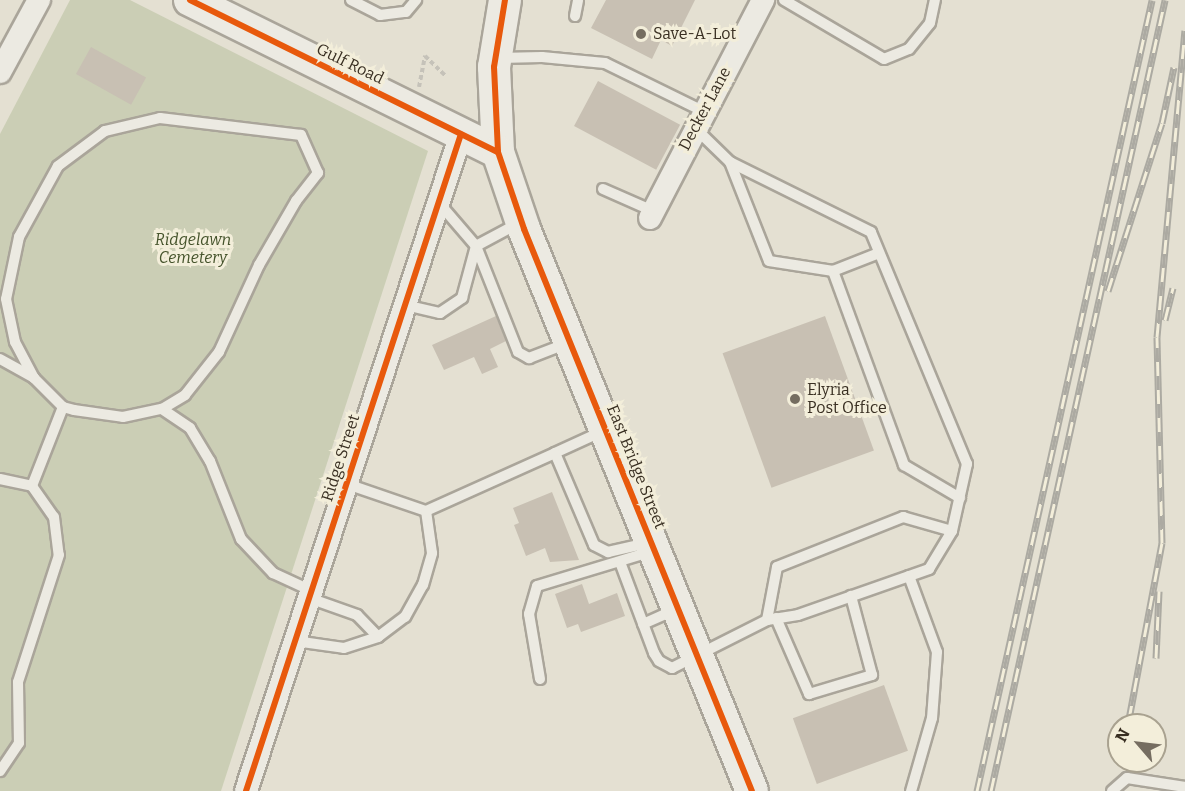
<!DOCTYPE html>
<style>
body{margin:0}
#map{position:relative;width:1185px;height:791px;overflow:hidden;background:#e4e0d2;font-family:Bitter,serif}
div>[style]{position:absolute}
.cemetery>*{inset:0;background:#cbceb5}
.building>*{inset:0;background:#c8c0b3;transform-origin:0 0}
.path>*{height:4px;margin-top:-2px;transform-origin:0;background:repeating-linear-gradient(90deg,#c5c2b9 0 4.5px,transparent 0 7.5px)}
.roads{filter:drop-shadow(2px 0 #aaa59a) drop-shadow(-2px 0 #aaa59a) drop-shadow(0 2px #aaa59a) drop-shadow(0 -2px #aaa59a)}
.lane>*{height:10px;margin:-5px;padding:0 5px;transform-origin:5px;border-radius:5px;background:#eceae2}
.street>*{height:22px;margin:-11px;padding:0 11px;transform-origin:11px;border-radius:11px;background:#eceae2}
.secondary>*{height:32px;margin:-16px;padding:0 16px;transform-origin:16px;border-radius:16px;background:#eceae2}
.rail>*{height:7px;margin-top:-3.5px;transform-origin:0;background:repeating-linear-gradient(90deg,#f3eeda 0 14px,#acaaa2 0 28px);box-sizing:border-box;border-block:2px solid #acaaa2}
.cycleway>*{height:6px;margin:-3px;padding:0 3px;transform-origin:3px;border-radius:3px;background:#e8590c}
.dots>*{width:16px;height:16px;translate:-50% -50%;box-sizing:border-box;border:3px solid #f3eeda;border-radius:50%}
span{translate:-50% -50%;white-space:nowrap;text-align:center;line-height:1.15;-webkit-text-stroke:6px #f3eeda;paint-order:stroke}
.poi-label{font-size:16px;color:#392f22}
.left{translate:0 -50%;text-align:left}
.street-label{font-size:16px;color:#392f22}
.park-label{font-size:16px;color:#45532b;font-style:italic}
.north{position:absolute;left:1107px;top:713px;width:60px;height:60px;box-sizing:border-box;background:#f3eeda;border:2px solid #a9a290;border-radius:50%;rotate:298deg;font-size:16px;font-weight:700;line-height:24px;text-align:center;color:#392f22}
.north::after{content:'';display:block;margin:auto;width:21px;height:27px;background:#756d60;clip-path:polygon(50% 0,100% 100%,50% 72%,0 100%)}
</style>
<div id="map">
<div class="cemetery">
<div style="clip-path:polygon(70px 0,130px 0,428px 151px,221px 791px,0 791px,0 134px)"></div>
</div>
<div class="building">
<div style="clip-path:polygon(606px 0,695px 0,672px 46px,661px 40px,652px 59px,591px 28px)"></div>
<div style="left:91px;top:47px;width:63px;height:31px;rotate:29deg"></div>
<div style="left:598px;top:81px;width:93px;height:51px;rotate:28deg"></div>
<div style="clip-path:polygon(496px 316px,506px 341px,490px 349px,498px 367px,482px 374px,474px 357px,444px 370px,432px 345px)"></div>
<div style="left:825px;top:316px;width:143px;height:109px;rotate:70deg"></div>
<div style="clip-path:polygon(552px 492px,579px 560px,550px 562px,545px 548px,526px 556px,514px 525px,519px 523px,513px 508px)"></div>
<div style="clip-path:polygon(582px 584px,589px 604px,617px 593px,625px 616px,581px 632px,578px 624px,567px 628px,555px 594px)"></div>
<div style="left:884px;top:685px;width:70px;height:97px;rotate:70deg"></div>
</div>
<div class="path">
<div style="left:419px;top:87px;width:32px;rotate:-79deg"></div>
<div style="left:425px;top:56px;width:29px;rotate:44deg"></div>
</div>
<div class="roads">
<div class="lane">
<div style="left:351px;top:0;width:33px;rotate:27deg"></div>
<div style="left:380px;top:15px;width:26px;rotate:-7deg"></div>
<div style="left:406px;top:12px;width:16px;rotate:-50deg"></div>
<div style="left:784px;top:0;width:116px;rotate:30.5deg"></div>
<div style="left:884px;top:59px;width:27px;rotate:-22deg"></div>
<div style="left:909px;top:49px;width:33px;rotate:-51deg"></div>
<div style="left:930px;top:23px;width:24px;rotate:-78deg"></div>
<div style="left:575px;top:16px;width:16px;rotate:-79deg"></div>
<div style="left:499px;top:58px;width:43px;rotate:-1.3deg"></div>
<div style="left:542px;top:57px;width:63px;rotate:5.4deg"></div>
<div style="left:605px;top:63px;width:109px;rotate:26.1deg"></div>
<div style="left:730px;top:162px;width:106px;rotate:68.5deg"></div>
<div style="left:769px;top:261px;width:65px;rotate:8.9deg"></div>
<div style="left:603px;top:189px;width:55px;rotate:23.7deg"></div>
<div style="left:439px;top:203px;width:57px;rotate:49.3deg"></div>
<div style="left:476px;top:246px;width:114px;rotate:68.4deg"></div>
<div style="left:518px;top:352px;width:13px;rotate:29deg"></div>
<div style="left:529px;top:358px;width:42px;rotate:-21deg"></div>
<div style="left:879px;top:253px;width:49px;rotate:158.6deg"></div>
<div style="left:833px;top:271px;width:207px;rotate:69.9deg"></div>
<div style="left:904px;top:465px;width:65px;rotate:30.5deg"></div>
<div style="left:405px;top:305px;width:36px;rotate:13deg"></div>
<div style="left:440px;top:313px;width:27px;rotate:-34deg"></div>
<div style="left:462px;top:298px;width:54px;rotate:-74.9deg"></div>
<div style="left:476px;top:246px;width:49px;rotate:-28.1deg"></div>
<div style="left:0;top:359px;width:39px;rotate:29deg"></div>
<div style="left:34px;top:378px;width:41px;rotate:45deg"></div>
<div style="left:63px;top:407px;width:11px;rotate:15deg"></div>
<div style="left:74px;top:410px;width:49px;rotate:8.1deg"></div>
<div style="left:123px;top:417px;width:40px;rotate:-12deg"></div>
<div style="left:162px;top:409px;width:27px;rotate:-31deg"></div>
<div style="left:185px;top:395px;width:55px;rotate:-51.7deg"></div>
<div style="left:219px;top:352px;width:96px;rotate:-65.3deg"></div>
<div style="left:259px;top:265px;width:74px;rotate:-60deg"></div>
<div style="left:296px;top:201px;width:36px;rotate:-52deg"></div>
<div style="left:318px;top:173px;width:42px;rotate:-114.1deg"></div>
<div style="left:301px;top:135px;width:142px;rotate:-173.1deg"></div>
<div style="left:160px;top:118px;width:57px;rotate:166.7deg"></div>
<div style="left:105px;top:131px;width:59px;rotate:143.3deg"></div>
<div style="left:58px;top:166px;width:81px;rotate:118.8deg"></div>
<div style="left:19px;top:237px;width:63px;rotate:101.8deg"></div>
<div style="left:6px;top:299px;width:44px;rotate:78.2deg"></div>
<div style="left:15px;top:342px;width:41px;rotate:62.2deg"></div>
<div style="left:162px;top:409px;width:34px;rotate:34deg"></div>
<div style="left:190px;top:428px;width:39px;rotate:59deg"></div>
<div style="left:210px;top:461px;width:84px;rotate:68.3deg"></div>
<div style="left:241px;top:539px;width:47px;rotate:46.7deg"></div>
<div style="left:273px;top:573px;width:43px;rotate:24.8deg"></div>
<div style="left:603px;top:431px;width:53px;rotate:155.4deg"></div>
<div style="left:555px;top:453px;width:100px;rotate:67deg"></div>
<div style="left:594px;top:545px;width:16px;rotate:27deg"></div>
<div style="left:608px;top:552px;width:41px;rotate:-12.7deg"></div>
<div style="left:0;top:479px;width:33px;rotate:12deg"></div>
<div style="left:32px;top:486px;width:38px;rotate:55deg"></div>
<div style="left:54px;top:517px;width:38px;rotate:83deg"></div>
<div style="left:59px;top:555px;width:133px;rotate:107.9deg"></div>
<div style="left:18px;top:682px;width:61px;rotate:89.1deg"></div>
<div style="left:19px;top:743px;width:34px;rotate:124deg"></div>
<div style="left:347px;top:484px;width:83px;rotate:18.9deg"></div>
<div style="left:426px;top:511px;width:141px;rotate:-24.2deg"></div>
<div style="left:32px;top:486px;width:85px;rotate:-68.6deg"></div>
<div style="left:620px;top:562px;width:97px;rotate:69.5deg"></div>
<div style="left:654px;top:653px;width:9px;rotate:58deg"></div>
<div style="left:659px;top:661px;width:15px;rotate:28deg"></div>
<div style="left:672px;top:668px;width:106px;rotate:-26.8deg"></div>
<div style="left:767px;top:620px;width:31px;rotate:-9deg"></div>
<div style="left:798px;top:615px;width:139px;rotate:-19.3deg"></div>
<div style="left:929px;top:569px;width:44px;rotate:-58.8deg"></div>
<div style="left:952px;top:531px;width:69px;rotate:-77.4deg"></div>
<div style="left:967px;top:464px;width:251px;rotate:-112.5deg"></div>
<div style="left:871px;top:232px;width:157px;rotate:-153.6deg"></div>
<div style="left:730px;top:162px;width:49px;rotate:-135.8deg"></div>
<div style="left:909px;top:576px;width:81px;rotate:69.8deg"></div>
<div style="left:937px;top:652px;width:66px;rotate:94.3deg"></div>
<div style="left:932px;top:718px;width:76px;rotate:106deg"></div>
<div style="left:309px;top:598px;width:51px;rotate:19.5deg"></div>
<div style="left:357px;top:615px;width:30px;rotate:46deg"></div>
<div style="left:776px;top:618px;width:83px;rotate:66.5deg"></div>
<div style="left:809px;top:694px;width:66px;rotate:-16.8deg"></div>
<div style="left:872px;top:675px;width:82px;rotate:-104.9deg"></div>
<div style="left:767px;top:620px;width:54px;rotate:-79.3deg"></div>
<div style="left:777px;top:567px;width:136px;rotate:-21.6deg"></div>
<div style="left:903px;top:517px;width:51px;rotate:15.9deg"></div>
<div style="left:643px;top:624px;width:36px;rotate:-24deg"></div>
<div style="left:295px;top:641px;width:49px;rotate:8.1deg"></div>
<div style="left:344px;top:648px;width:36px;rotate:-18deg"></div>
<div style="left:378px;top:637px;width:34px;rotate:-37deg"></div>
<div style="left:405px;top:617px;width:37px;rotate:-61deg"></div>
<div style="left:423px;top:585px;width:33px;rotate:-74deg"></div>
<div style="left:432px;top:553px;width:42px;rotate:-98.1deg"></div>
<div style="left:540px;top:679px;width:66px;rotate:-99.6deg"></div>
<div style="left:529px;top:614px;width:29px;rotate:-74deg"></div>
<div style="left:537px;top:586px;width:121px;rotate:-16.8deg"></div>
<div style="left:1112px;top:791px;width:20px;rotate:-41deg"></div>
<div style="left:1127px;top:778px;width:59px;rotate:8.8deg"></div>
</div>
<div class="street">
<div style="left:0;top:72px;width:82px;rotate:-61.6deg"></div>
<div style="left:650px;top:218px;width:246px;rotate:-62.6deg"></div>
<div style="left:246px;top:791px;width:691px;rotate:-71.88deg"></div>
</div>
<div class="secondary">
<div style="left:190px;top:0;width:343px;rotate:26.3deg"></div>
<div style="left:505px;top:0;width:68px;rotate:99.3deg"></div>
<div style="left:494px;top:67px;width:85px;rotate:87.3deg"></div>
<div style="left:498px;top:152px;width:81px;rotate:71.3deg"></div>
<div style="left:524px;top:229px;width:606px;rotate:67.92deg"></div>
</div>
</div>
<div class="rail">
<div style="left:1108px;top:291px;width:176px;rotate:-72.2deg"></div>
<div style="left:1162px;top:123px;width:57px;rotate:-77.9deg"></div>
<div style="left:1165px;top:320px;width:33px;rotate:-76deg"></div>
<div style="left:1156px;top:658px;width:67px;rotate:-87.4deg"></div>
<div style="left:1129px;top:719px;width:179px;rotate:-79.4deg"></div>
<div style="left:1162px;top:543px;width:206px;rotate:-91.4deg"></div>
<div style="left:1157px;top:337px;width:308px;rotate:-84.8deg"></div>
<div style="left:977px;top:791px;width:810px;rotate:-77.52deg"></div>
<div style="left:991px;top:791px;width:810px;rotate:-77.59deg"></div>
</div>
<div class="cycleway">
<div style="left:190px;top:0;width:343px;rotate:26.3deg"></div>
<div style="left:505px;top:0;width:68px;rotate:99.3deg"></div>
<div style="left:494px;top:67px;width:85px;rotate:87.3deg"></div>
<div style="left:498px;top:152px;width:81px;rotate:71.3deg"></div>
<div style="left:524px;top:229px;width:606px;rotate:67.92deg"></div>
<div style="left:246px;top:791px;width:691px;rotate:-71.88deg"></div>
</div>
<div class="dots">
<div style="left:641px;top:34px;background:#756d60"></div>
<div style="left:795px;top:399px;background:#756d60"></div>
</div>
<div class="poi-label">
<span class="left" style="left:653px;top:34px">Save-A-Lot</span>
<span class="left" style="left:807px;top:399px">Elyria<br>Post Office</span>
</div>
<div class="street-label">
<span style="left:350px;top:64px;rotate:26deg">Gulf Road</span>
<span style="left:705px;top:109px;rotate:-62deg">Decker Lane</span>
<span style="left:341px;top:458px;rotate:-72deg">Ridge Street</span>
<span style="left:636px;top:467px;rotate:68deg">East Bridge Street</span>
</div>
<div class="park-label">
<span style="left:193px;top:249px">Ridgelawn<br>Cemetery</span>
</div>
<div class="north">N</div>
</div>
